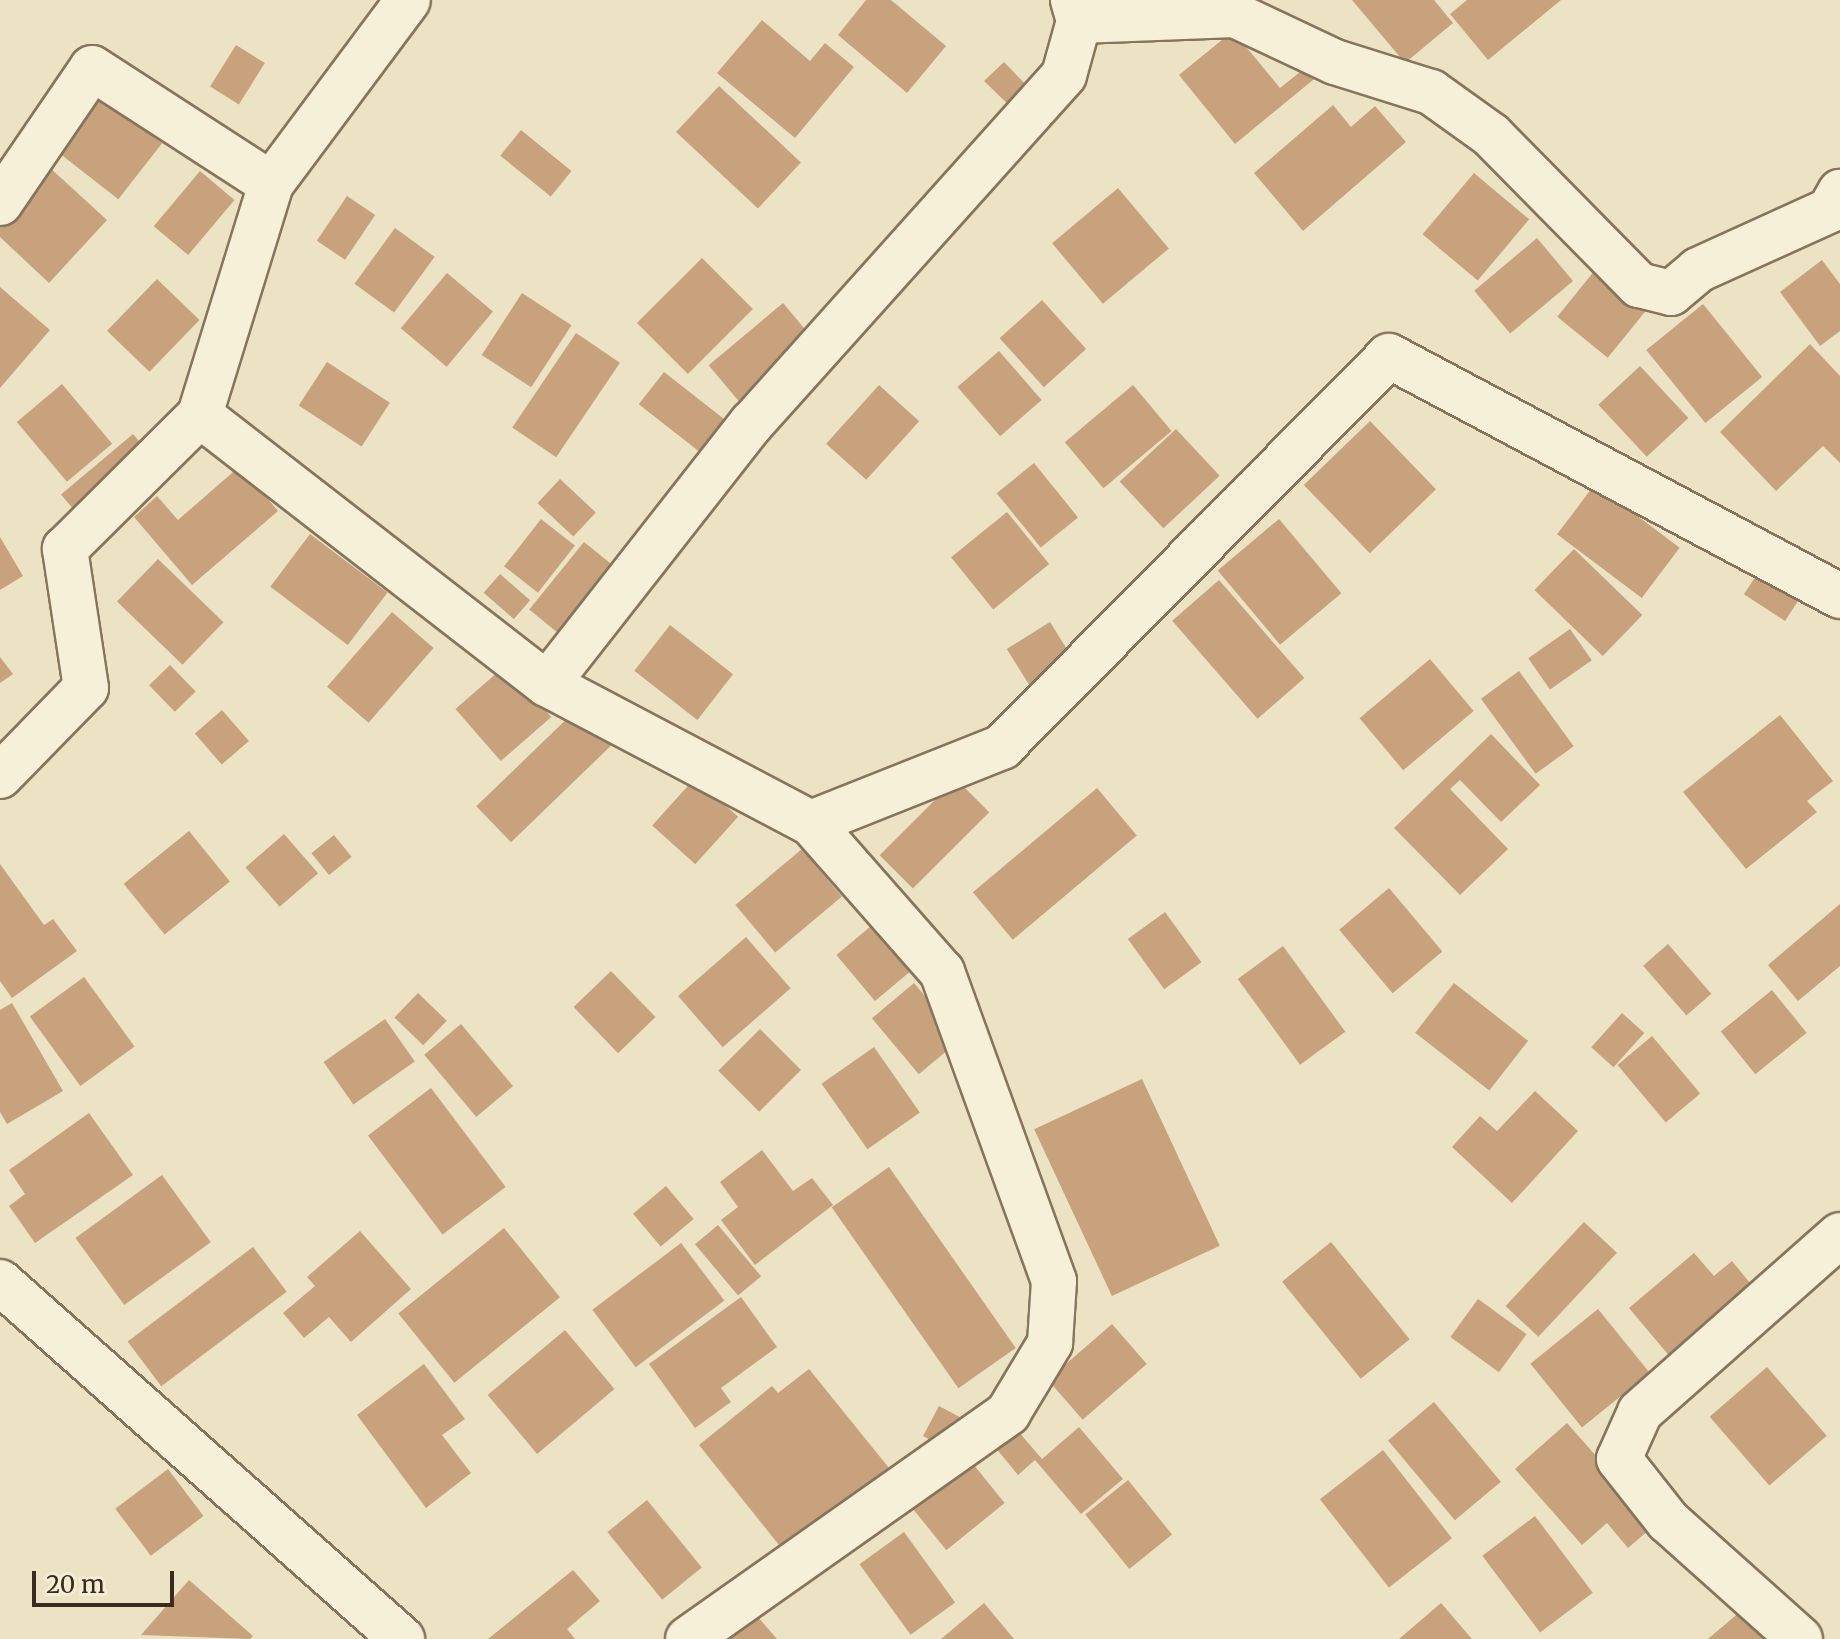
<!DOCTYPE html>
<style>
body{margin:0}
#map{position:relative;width:1840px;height:1639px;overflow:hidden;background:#ece3c5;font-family:Merriweather,serif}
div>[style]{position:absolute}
.building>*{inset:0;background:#c8a17d;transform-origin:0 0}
.roads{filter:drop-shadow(2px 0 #86755c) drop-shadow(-2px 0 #86755c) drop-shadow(0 2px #86755c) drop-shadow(0 -2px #86755c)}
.street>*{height:44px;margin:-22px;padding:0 22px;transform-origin:22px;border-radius:22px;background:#f7f0d8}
span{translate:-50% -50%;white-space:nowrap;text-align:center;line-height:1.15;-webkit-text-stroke:8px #f4edd4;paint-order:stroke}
.scale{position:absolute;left:32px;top:1571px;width:142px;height:36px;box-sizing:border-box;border:4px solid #372c1f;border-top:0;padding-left:10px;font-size:24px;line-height:28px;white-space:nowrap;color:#372c1f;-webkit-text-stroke:6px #f4edd4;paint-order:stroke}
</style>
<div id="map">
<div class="building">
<div style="clip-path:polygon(866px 0,891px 0,946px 46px,907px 93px,838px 35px)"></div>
<div style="clip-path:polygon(1352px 0,1434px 0,1453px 23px,1405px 63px)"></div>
<div style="clip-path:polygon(1467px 0,1561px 0,1488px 60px,1450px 14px)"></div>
<div style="clip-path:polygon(762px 20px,810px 61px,825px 43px,854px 67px,795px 138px,717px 73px)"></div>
<div style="clip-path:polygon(1233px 31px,1280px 88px,1310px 64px,1319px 75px,1235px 144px,1179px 75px)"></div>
<div style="left:236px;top:45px;width:34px;height:49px;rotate:32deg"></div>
<div style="clip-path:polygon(1004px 62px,1058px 118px,1016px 160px,1015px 111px,984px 81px)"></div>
<div style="left:719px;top:86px;width:112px;height:63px;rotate:43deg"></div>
<div style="left:99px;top:94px;width:80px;height:71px;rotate:38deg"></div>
<div style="clip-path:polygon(1333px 105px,1351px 127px,1375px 106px,1406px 142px,1303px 231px,1254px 173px)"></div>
<div style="left:521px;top:130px;width:65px;height:33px;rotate:39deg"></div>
<div style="clip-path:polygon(48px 166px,107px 220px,49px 283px,0 237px,0 218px)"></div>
<div style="left:200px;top:171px;width:45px;height:72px;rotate:40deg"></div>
<div style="left:1474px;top:173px;width:72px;height:80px;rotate:40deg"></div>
<div style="left:1118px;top:188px;width:79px;height:86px;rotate:50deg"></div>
<div style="left:347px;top:196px;width:34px;height:54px;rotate:34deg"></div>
<div style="left:395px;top:228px;width:49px;height:69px;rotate:36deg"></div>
<div style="left:1537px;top:238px;width:56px;height:82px;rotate:50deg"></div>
<div style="left:702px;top:258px;width:72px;height:92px;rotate:45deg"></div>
<div style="clip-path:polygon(1822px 260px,1840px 284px,1840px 331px,1820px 346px,1780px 292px)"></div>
<div style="left:1600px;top:264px;width:65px;height:68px;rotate:39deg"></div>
<div style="left:447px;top:273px;width:60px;height:72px;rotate:40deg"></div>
<div style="left:157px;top:279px;width:59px;height:72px;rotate:44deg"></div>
<div style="clip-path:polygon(0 287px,50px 330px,0 388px)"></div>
<div style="left:522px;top:293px;width:59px;height:74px;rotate:33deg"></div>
<div style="left:1042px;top:300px;width:66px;height:57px;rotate:48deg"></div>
<div style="left:783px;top:303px;width:64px;height:97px;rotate:50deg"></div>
<div style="left:1703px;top:304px;width:94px;height:73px;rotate:51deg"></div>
<div style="left:576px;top:333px;width:53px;height:114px;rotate:34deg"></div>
<div style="clip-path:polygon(1810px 344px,1840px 376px,1840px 463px,1823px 446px,1776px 491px,1720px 432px)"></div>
<div style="left:999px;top:351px;width:65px;height:55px;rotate:49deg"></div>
<div style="left:327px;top:362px;width:75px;height:52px;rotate:33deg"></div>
<div style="left:1640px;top:366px;width:71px;height:57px;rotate:47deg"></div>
<div style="left:664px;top:372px;width:107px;height:41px;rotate:38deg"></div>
<div style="left:62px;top:384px;width:78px;height:59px;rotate:50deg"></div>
<div style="left:879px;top:385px;width:54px;height:79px;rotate:42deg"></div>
<div style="left:1133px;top:385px;width:60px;height:89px;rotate:50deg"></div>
<div style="left:1370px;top:421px;width:95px;height:92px;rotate:46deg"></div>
<div style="left:1176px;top:429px;width:64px;height:77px;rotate:47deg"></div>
<div style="left:133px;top:434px;width:35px;height:94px;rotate:50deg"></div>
<div style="left:1034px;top:463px;width:70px;height:48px;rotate:51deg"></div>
<div style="clip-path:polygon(240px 466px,278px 511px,192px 585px,134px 517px,157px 496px,178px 520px)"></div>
<div style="left:560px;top:479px;width:49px;height:33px;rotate:43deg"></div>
<div style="left:1595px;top:484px;width:106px;height:63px;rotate:37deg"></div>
<div style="left:1007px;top:512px;width:67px;height:72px;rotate:51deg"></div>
<div style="left:541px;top:519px;width:43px;height:60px;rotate:38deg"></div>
<div style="left:1279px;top:519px;width:97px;height:80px;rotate:50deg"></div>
<div style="left:310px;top:534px;width:97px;height:66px;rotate:37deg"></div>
<div style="clip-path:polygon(0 537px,23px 576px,0 590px)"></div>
<div style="left:584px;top:542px;width:43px;height:87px;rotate:39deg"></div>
<div style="left:1574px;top:549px;width:95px;height:57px;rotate:44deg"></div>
<div style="left:158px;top:559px;width:91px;height:59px;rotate:44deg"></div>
<div style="left:1763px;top:565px;width:49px;height:35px;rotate:33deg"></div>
<div style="left:500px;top:574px;width:40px;height:25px;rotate:41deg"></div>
<div style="left:1219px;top:580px;width:130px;height:62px;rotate:49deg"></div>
<div style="left:392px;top:612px;width:55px;height:99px;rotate:41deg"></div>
<div style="left:1050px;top:622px;width:49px;height:51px;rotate:58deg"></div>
<div style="left:670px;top:625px;width:80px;height:58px;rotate:38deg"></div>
<div style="left:1570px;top:629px;width:38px;height:51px;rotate:55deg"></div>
<div style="clip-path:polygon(0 657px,13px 674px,0 683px)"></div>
<div style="left:1430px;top:659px;width:68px;height:92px;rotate:50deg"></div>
<div style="left:170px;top:665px;width:37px;height:29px;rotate:46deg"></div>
<div style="left:506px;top:665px;width:69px;height:67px;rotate:49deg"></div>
<div style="left:1519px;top:671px;width:93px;height:47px;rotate:54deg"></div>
<div style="left:577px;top:709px;width:50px;height:140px;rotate:46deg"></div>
<div style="left:222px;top:710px;width:41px;height:36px;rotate:49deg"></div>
<div style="clip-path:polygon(1780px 715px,1833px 781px,1807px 801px,1817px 812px,1746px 869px,1683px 792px)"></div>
<div style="clip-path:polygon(1491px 734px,1540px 785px,1501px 822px,1460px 780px,1450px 789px,1508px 849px,1460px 895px,1394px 828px)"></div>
<div style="left:695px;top:778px;width:58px;height:64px;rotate:42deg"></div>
<div style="left:956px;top:779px;width:47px;height:108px;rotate:45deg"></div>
<div style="left:1097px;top:788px;width:62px;height:162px;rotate:50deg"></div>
<div style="left:189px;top:831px;width:65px;height:84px;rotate:51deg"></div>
<div style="left:284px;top:834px;width:52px;height:51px;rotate:49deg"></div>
<div style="left:334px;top:835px;width:28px;height:29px;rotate:51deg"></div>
<div style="left:802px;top:849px;width:62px;height:87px;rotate:50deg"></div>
<div style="clip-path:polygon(0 864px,44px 925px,53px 919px,77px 951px,12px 998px,0 981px)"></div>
<div style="left:1389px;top:888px;width:83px;height:65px;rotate:50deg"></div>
<div style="clip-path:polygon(1840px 904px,1840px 966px,1798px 1001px,1768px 965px)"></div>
<div style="left:1165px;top:912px;width:62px;height:46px;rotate:54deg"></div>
<div style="left:877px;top:921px;width:60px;height:53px;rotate:50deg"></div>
<div style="left:746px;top:937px;width:68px;height:90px;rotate:49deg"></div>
<div style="left:1668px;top:944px;width:66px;height:33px;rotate:49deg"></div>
<div style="left:1283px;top:946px;width:106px;height:56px;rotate:54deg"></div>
<div style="left:611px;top:971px;width:64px;height:52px;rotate:46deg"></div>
<div style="left:84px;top:977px;width:86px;height:67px;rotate:54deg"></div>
<div style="left:914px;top:983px;width:73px;height:55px;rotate:50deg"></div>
<div style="left:1454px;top:983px;width:94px;height:63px;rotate:38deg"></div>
<div style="left:1772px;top:990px;width:55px;height:66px;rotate:51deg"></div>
<div style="left:418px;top:993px;width:40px;height:34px;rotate:44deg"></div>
<div style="clip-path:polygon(12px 1003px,63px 1091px,7px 1124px,0 1112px,0 1010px)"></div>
<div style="left:1622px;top:1013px;width:30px;height:46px;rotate:42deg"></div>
<div style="left:385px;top:1019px;width:52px;height:75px;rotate:55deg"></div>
<div style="left:461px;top:1024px;width:81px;height:48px;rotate:50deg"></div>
<div style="left:760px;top:1029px;width:58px;height:59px;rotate:45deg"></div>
<div style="left:1652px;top:1036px;width:75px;height:45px;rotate:50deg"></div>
<div style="left:874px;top:1047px;width:80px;height:64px;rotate:55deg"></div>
<div style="left:1142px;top:1079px;width:184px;height:119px;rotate:65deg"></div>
<div style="left:431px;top:1088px;width:124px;height:79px;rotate:53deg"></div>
<div style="clip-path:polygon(1535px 1091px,1578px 1131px,1512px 1203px,1452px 1147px,1480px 1116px,1497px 1131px)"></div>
<div style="clip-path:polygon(89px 1113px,133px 1175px,35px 1243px,9px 1206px,25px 1194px,9px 1170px)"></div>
<div style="clip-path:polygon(762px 1150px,793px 1191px,812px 1178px,833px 1205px,755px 1265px,721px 1220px,738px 1207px,720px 1182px)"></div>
<div style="left:889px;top:1167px;width:221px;height:70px;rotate:55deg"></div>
<div style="left:162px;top:1175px;width:83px;height:107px;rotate:54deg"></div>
<div style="left:666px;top:1186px;width:43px;height:43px;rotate:50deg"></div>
<div style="left:1584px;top:1222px;width:45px;height:115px;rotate:43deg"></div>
<div style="left:718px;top:1225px;width:67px;height:30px;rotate:50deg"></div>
<div style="left:504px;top:1228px;width:89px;height:136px;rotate:51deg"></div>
<div style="clip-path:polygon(360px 1231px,411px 1289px,351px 1342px,329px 1317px,304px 1338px,283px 1313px,315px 1286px,307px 1277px)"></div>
<div style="left:1331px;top:1242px;width:125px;height:63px;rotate:51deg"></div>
<div style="left:681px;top:1243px;width:72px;height:111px;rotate:53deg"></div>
<div style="left:253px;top:1247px;width:56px;height:157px;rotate:53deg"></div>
<div style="clip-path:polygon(1694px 1253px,1714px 1276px,1732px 1261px,1764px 1300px,1682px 1371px,1629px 1308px)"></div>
<div style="clip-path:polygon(741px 1297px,777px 1347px,721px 1388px,731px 1402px,695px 1428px,649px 1364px)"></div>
<div style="left:1478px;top:1299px;width:60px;height:47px;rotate:36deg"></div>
<div style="left:1598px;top:1309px;width:82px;height:87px;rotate:51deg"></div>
<div style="left:1112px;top:1324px;width:53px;height:85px;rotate:49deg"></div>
<div style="left:565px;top:1330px;width:77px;height:101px;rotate:50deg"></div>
<div style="clip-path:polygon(424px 1364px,465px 1419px,442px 1435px,471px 1473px,426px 1508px,357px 1415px)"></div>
<div style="left:1767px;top:1367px;width:91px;height:76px;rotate:49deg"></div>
<div style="clip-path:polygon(809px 1369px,889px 1468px,783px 1550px,699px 1445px,772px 1386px,778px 1393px)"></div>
<div style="left:1434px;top:1402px;width:104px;height:60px;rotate:50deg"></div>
<div style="left:939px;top:1406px;width:26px;height:34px;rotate:28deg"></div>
<div style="clip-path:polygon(1011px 1423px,1042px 1459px,1079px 1427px,1123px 1479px,1081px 1514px,1035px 1460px,1018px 1475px,990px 1441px)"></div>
<div style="clip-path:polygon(1567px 1423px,1656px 1524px,1628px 1548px,1607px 1523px,1582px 1545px,1515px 1469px)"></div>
<div style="left:1383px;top:1450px;width:112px;height:80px;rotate:52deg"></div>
<div style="left:965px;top:1454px;width:63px;height:75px;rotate:51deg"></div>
<div style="left:168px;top:1469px;width:59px;height:66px;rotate:53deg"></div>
<div style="left:1128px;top:1480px;width:70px;height:55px;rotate:51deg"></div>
<div style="left:647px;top:1500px;width:87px;height:51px;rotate:51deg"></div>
<div style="left:1535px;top:1516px;width:96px;height:66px;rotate:53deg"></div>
<div style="left:904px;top:1532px;width:87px;height:55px;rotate:54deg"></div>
<div style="clip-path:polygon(573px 1570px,600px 1601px,567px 1629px,575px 1639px,488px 1639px)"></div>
<div style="clip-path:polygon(189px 1580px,253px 1636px,250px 1639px,141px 1635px)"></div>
<div style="clip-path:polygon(984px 1603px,1014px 1639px,941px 1639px)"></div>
<div style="clip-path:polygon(1441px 1603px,1472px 1639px,1399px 1639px)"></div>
<div style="clip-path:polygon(1749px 1604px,1779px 1639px,1708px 1639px)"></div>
<div style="clip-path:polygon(751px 1609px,777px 1639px,716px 1639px)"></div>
</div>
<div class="roads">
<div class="street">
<div style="left:1079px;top:21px;width:156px;rotate:-2.2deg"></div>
<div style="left:1235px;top:15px;width:110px;rotate:25.2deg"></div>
<div style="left:1335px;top:62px;width:101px;rotate:17.4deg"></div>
<div style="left:1431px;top:92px;width:74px;rotate:35.6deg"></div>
<div style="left:1491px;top:135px;width:211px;rotate:45.4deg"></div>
<div style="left:1639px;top:285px;width:33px;rotate:14deg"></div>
<div style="left:1671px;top:293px;width:35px;rotate:-40deg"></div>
<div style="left:1698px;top:270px;width:145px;rotate:-24.4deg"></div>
<div style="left:1830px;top:210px;width:21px;rotate:-61deg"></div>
<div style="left:271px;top:184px;width:229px;rotate:-53.3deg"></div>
<div style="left:0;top:203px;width:163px;rotate:-55.7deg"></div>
<div style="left:92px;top:68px;width:213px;rotate:32.9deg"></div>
<div style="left:271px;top:184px;width:242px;rotate:107.1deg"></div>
<div style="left:200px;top:415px;width:439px;rotate:37.8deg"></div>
<div style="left:547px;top:684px;width:298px;rotate:27.8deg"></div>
<div style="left:811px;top:823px;width:206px;rotate:-21.7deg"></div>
<div style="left:1002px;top:747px;width:550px;rotate:-45.29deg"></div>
<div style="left:1389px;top:356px;width:511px;rotate:28.02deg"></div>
<div style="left:547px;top:684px;width:332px;rotate:-51.9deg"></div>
<div style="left:752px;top:423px;width:467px;rotate:-48.1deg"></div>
<div style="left:1064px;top:75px;width:56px;rotate:-74.5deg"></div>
<div style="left:1079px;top:21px;width:22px;rotate:-106deg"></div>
<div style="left:0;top:776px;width:123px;rotate:-45.7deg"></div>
<div style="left:86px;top:688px;width:141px;rotate:-98.6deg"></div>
<div style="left:65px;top:549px;width:190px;rotate:-44.8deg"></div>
<div style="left:0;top:1282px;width:538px;rotate:41.61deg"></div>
<div style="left:688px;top:1639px;width:392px;rotate:-35.2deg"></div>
<div style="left:1008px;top:1413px;width:82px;rotate:-59deg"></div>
<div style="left:1050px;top:1343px;width:62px;rotate:-86.3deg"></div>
<div style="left:1054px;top:1281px;width:329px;rotate:-109.9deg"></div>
<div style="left:942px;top:972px;width:198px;rotate:-131.3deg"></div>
<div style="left:1800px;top:1639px;width:177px;rotate:-138.2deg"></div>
<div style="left:1668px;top:1521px;width:79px;rotate:-128.3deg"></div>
<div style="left:1619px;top:1459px;width:51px;rotate:-65.9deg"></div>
<div style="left:1640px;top:1412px;width:267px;rotate:-41.5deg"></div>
</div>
</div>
<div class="scale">20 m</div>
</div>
